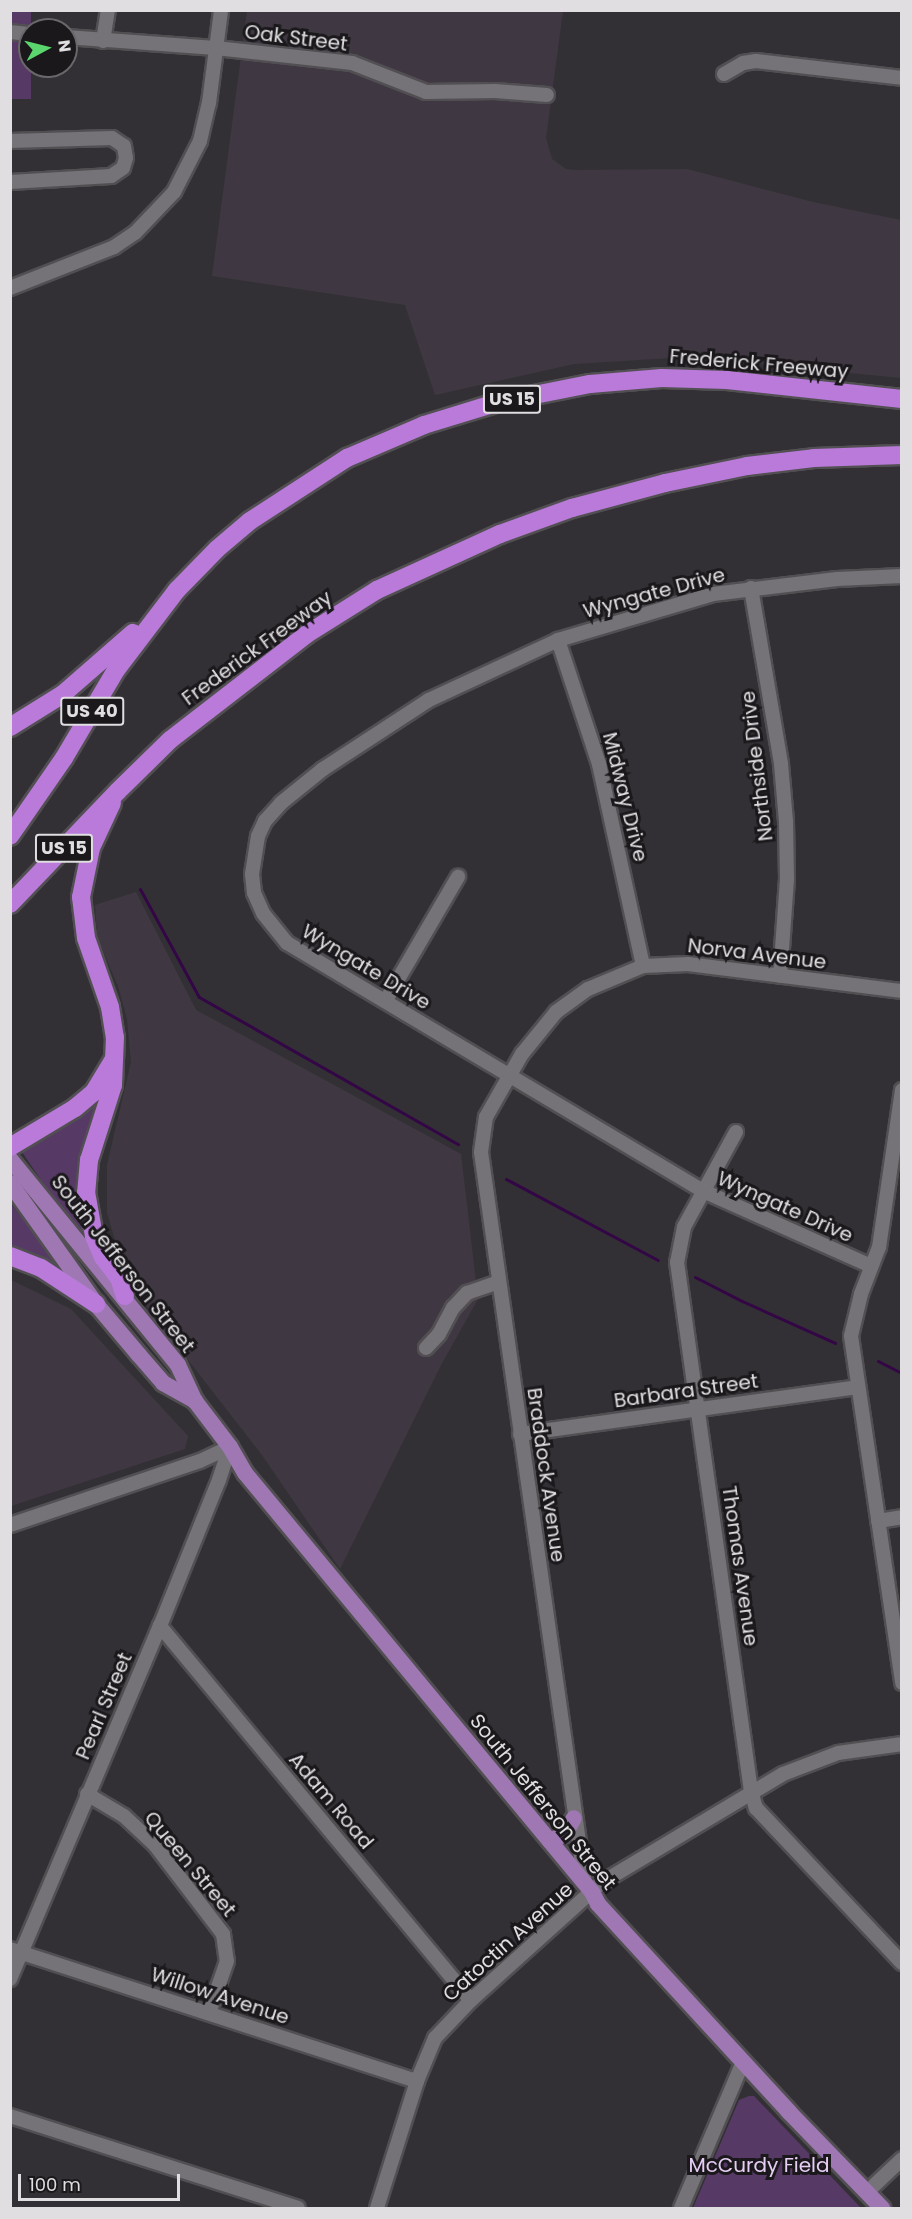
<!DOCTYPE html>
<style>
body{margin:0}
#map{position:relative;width:912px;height:2219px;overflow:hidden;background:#333035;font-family:Poppins,sans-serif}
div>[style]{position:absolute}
.built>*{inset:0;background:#3f3842}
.green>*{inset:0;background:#563965;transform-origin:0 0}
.stream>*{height:3px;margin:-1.5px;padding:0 1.5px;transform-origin:1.5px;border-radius:1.5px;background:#330646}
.roads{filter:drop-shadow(2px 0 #524f53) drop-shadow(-2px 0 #524f53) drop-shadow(0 2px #524f53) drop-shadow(0 -2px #524f53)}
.minor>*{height:14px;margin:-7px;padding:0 7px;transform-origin:7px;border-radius:7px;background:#767378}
.major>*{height:16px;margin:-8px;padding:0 8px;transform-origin:8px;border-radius:8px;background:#9e77b3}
.highway>*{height:18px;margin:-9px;padding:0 9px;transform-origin:9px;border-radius:9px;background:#b97ada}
span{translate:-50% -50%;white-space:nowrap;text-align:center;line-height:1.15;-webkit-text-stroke:6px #1a181b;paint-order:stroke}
.shield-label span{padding:2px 4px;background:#1a181b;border:2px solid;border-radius:4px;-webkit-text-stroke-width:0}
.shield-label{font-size:18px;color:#e0dee1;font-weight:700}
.street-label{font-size:20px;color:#e0dee1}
.park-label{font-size:20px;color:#e5cdf3}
.frame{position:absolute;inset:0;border:12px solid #e0dee1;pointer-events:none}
.north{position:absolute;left:18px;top:18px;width:60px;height:60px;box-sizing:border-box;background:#1a181b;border:2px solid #69676a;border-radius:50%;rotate:83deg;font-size:16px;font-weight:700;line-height:24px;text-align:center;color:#e0dee1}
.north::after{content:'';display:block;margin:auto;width:21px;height:27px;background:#5bd56d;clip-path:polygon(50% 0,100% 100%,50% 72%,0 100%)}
.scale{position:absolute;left:18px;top:2174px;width:162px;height:27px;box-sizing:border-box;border:3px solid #e0dee1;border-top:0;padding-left:8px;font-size:18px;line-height:21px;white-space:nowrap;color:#e0dee1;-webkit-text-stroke:4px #1a181b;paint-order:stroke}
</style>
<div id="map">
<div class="built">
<div style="clip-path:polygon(247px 11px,563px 11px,546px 138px,552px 159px,566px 169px,575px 170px,687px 169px,813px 202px,901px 220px,901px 378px,687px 357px,574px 364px,435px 395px,405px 305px,212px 276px)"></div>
<div style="clip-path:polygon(136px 892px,196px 1010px,461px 1154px,478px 1299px,441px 1365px,340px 1569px,262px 1455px,150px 1311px,122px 1263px,107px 1213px,107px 1165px,131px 1062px,127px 1019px,118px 986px,97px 937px,95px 905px)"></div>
<div style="clip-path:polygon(11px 1280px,71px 1309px,188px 1436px,185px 1449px,11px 1506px)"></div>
</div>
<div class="green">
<div style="left:11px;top:11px;width:20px;height:88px"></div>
<div style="clip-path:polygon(99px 1096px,105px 1099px,89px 1242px,49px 1192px,22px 1152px,89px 1106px)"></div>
<div style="clip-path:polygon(10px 1203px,68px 1275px,11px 1250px)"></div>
<div style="clip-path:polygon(749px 2096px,754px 2096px,861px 2208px,693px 2208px,739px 2100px)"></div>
</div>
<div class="stream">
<div style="left:140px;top:889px;width:123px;rotate:61.4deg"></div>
<div style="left:199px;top:997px;width:298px;rotate:29.6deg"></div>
<div style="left:506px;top:1179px;width:172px;rotate:28.1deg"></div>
<div style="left:695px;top:1277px;width:53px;rotate:27.1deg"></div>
<div style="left:742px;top:1301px;width:102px;rotate:24.3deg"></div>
<div style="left:878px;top:1361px;width:27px;rotate:27deg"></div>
</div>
<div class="roads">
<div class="minor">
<div style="left:10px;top:32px;width:20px;rotate:6deg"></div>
<div style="left:66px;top:37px;width:150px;rotate:4.2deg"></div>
<div style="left:216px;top:48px;width:137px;rotate:6.3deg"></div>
<div style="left:352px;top:63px;width:79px;rotate:21.4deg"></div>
<div style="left:426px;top:92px;width:69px;rotate:-0.8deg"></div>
<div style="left:495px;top:91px;width:52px;rotate:4.4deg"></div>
<div style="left:103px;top:41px;width:31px;rotate:-81deg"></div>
<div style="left:724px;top:74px;width:22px;rotate:-30deg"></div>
<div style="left:743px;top:63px;width:13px;rotate:-9deg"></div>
<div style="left:756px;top:61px;width:147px;rotate:6.6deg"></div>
<div style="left:10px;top:141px;width:102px;rotate:-1.7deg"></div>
<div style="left:112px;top:138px;width:14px;rotate:34deg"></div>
<div style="left:124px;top:146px;width:12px;rotate:81deg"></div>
<div style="left:126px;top:158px;width:10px;rotate:107deg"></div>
<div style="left:123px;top:168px;width:14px;rotate:146deg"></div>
<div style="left:111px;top:176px;width:101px;rotate:176.6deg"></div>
<div style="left:10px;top:288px;width:112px;rotate:-21.5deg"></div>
<div style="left:114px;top:247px;width:25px;rotate:-34deg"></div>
<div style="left:135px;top:233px;width:57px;rotate:-46.4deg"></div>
<div style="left:174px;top:192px;width:57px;rotate:-63deg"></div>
<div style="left:200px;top:141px;width:39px;rotate:-77deg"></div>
<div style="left:209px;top:103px;width:94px;rotate:-82.6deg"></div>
<div style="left:751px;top:588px;width:179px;rotate:80.3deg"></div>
<div style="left:781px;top:764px;width:57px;rotate:85deg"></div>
<div style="left:786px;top:821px;width:58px;rotate:89deg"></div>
<div style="left:787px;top:879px;width:97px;rotate:94.1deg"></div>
<div style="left:558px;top:640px;width:131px;rotate:71.7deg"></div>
<div style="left:599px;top:764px;width:207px;rotate:77.7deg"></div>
<div style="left:386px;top:1000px;width:143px;rotate:-59.7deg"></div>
<div style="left:902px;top:1090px;width:159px;rotate:98.3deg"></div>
<div style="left:879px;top:1247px;width:50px;rotate:111deg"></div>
<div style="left:861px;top:1294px;width:43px;rotate:103.4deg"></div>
<div style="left:851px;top:1336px;width:351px;rotate:81.6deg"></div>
<div style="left:736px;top:1132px;width:108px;rotate:118.7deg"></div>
<div style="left:684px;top:1227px;width:36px;rotate:101deg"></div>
<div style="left:677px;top:1262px;width:534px;rotate:82.04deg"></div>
<div style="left:751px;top:1791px;width:18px;rotate:74deg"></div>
<div style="left:756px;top:1808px;width:213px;rotate:46.7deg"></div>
<div style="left:871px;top:1266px;width:184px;rotate:-155.9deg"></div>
<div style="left:703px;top:1191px;width:484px;rotate:-149.2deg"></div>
<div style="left:287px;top:943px;width:38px;rotate:-129deg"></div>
<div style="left:263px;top:913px;width:22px;rotate:-114deg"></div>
<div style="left:254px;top:893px;width:19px;rotate:-96deg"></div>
<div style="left:252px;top:874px;width:38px;rotate:-81deg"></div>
<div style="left:258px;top:836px;width:17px;rotate:-65deg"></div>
<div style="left:265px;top:821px;width:24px;rotate:-48deg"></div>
<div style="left:281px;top:803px;width:54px;rotate:-39deg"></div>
<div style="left:323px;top:769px;width:126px;rotate:-33.1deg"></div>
<div style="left:429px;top:700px;width:142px;rotate:-24.9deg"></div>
<div style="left:558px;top:640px;width:162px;rotate:-16.5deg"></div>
<div style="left:713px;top:594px;width:125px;rotate:-6.9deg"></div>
<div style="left:837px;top:579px;width:65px;rotate:-2.6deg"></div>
<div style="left:426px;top:1348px;width:19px;rotate:-47deg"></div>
<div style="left:439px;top:1334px;width:30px;rotate:-62deg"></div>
<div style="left:453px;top:1308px;width:21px;rotate:-47deg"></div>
<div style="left:467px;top:1293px;width:34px;rotate:-19deg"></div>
<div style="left:520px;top:1434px;width:341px;rotate:-7.9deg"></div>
<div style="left:878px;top:1521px;width:24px;rotate:-9deg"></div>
<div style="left:10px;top:1525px;width:200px;rotate:-18.6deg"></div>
<div style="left:200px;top:1461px;width:33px;rotate:-25deg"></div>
<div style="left:160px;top:1626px;width:486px;rotate:50.3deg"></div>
<div style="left:87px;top:1794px;width:43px;rotate:30.7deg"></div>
<div style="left:124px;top:1816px;width:42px;rotate:43.1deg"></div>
<div style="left:155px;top:1845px;width:112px;rotate:52.6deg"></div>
<div style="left:223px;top:1934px;width:27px;rotate:82deg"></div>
<div style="left:227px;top:1961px;width:55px;rotate:109.1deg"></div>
<div style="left:585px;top:1884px;width:739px;rotate:-98.09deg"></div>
<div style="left:481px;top:1152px;width:35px;rotate:-82deg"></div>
<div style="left:486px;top:1117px;width:73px;rotate:-60.3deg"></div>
<div style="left:522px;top:1054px;width:54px;rotate:-51deg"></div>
<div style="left:556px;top:1012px;width:39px;rotate:-36deg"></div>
<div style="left:588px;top:989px;width:60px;rotate:-22.7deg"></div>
<div style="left:643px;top:966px;width:45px;rotate:-2.5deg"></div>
<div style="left:688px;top:964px;width:216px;rotate:7.2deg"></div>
<div style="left:10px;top:1949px;width:428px;rotate:18deg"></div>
<div style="left:10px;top:1979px;width:384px;rotate:-67deg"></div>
<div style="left:160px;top:1626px;width:157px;rotate:-68deg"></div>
<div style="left:219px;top:1480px;width:35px;rotate:-72deg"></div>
<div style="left:10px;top:2116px;width:302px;rotate:17.7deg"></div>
<div style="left:867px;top:2192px;width:48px;rotate:-43.3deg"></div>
<div style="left:377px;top:2208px;width:133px;rotate:-72.5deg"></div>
<div style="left:417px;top:2081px;width:47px;rotate:-67.3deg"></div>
<div style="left:435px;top:2038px;width:52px;rotate:-46.5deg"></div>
<div style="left:471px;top:2000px;width:175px;rotate:-42deg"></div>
<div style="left:601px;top:1883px;width:212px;rotate:-30.9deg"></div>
<div style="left:783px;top:1774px;width:59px;rotate:-20.9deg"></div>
<div style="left:838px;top:1753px;width:65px;rotate:-8deg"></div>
<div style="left:681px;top:2208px;width:159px;rotate:-67deg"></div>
</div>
<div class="major">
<div style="left:10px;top:1159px;width:266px;rotate:50.8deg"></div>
<div style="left:178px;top:1365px;width:40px;rotate:65deg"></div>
<div style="left:195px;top:1401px;width:58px;rotate:52.7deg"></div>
<div style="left:230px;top:1447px;width:30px;rotate:60deg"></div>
<div style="left:245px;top:1473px;width:544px;rotate:50.37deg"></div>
<div style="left:592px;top:1892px;width:13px;rotate:63deg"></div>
<div style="left:598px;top:1904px;width:282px;rotate:47.4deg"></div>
<div style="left:789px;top:2112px;width:134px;rotate:45.9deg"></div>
<div style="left:10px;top:1183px;width:148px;rotate:54.6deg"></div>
<div style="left:96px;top:1304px;width:67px;rotate:49.9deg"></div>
<div style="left:139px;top:1355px;width:37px;rotate:49deg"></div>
<div style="left:163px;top:1383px;width:37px;rotate:29deg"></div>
<div style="left:550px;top:1841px;width:17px;rotate:-25deg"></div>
<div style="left:565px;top:1834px;width:18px;rotate:-61deg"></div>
</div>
<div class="highway">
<div style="left:10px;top:727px;width:62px;rotate:-31.9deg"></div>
<div style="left:63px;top:694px;width:93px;rotate:-41.1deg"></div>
<div style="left:112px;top:803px;width:50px;rotate:115deg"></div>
<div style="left:91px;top:848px;width:50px;rotate:101.5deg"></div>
<div style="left:81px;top:897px;width:41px;rotate:83deg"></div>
<div style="left:86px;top:938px;width:73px;rotate:70.8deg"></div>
<div style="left:110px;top:1007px;width:30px;rotate:81deg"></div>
<div style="left:115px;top:1037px;width:48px;rotate:92.4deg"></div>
<div style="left:113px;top:1085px;width:79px;rotate:107.7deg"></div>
<div style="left:89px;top:1160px;width:32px;rotate:95deg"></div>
<div style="left:86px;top:1192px;width:45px;rotate:79.7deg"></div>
<div style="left:94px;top:1236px;width:23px;rotate:67deg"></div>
<div style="left:103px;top:1257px;width:26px;rotate:53deg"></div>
<div style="left:119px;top:1278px;width:19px;rotate:72deg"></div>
<div style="left:10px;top:836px;width:95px;rotate:-55.3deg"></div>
<div style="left:64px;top:758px;width:102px;rotate:-59.4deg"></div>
<div style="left:116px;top:670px;width:101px;rotate:-52.7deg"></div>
<div style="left:177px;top:590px;width:57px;rotate:-45.7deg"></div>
<div style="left:217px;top:549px;width:43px;rotate:-40.3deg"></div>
<div style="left:250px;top:521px;width:116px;rotate:-33deg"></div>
<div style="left:347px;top:458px;width:84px;rotate:-23.2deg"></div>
<div style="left:424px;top:425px;width:78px;rotate:-17deg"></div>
<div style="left:499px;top:402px;width:93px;rotate:-11.2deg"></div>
<div style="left:590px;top:384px;width:72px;rotate:-4.8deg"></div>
<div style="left:662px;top:378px;width:65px;rotate:1.8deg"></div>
<div style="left:727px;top:380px;width:176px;rotate:6.2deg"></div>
<div style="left:10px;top:904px;width:156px;rotate:-46.3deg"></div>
<div style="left:118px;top:791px;width:73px;rotate:-44.4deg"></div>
<div style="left:170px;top:740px;width:173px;rotate:-37.7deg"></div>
<div style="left:307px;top:634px;width:83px;rotate:-32.2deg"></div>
<div style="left:377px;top:590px;width:135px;rotate:-24.5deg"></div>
<div style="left:500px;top:534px;width:77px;rotate:-19.9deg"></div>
<div style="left:572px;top:508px;width:96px;rotate:-15deg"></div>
<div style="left:665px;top:483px;width:84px;rotate:-11.7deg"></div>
<div style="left:747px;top:466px;width:67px;rotate:-6.8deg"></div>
<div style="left:814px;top:458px;width:88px;rotate:-2deg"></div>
<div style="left:10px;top:1147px;width:76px;rotate:-31deg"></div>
<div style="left:75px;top:1108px;width:25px;rotate:-40deg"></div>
<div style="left:94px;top:1092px;width:37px;rotate:-59deg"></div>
<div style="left:10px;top:1256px;width:33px;rotate:21deg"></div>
<div style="left:41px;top:1268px;width:66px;rotate:33.2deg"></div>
</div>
</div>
<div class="shield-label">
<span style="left:512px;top:399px">US 15</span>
<span style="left:92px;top:711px">US 40</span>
<span style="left:64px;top:848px">US 15</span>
</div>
<div class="street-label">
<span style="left:296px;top:38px;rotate:7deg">Oak Street</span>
<span style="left:759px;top:364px;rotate:5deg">Frederick Freeway</span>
<span style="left:654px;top:593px;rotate:-15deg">Wyngate Drive</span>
<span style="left:257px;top:648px;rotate:-36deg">Frederick Freeway</span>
<span style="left:757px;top:766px;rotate:-97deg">Northside Drive</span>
<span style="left:625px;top:797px;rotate:76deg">Midway Drive</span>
<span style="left:757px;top:954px;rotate:7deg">Norva Avenue</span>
<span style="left:366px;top:967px;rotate:31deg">Wyngate Drive</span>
<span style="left:785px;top:1207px;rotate:24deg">Wyngate Drive</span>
<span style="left:123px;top:1264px;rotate:52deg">South Jefferson Street</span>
<span style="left:686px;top:1391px;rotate:-8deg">Barbara Street</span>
<span style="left:546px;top:1475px;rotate:82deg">Braddock Avenue</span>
<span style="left:740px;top:1566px;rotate:82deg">Thomas Avenue</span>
<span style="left:104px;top:1706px;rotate:-67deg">Pearl Street</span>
<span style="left:331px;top:1801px;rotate:50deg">Adam Road</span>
<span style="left:543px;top:1802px;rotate:51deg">South Jefferson Street</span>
<span style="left:190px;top:1864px;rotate:50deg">Queen Street</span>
<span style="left:508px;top:1942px;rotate:-42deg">Catoctin Avenue</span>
<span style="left:220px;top:1996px;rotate:18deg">Willow Avenue</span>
</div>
<div class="park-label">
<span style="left:759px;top:2165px">McCurdy Field</span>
</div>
<div class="frame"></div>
<div class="north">N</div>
<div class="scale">100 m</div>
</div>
